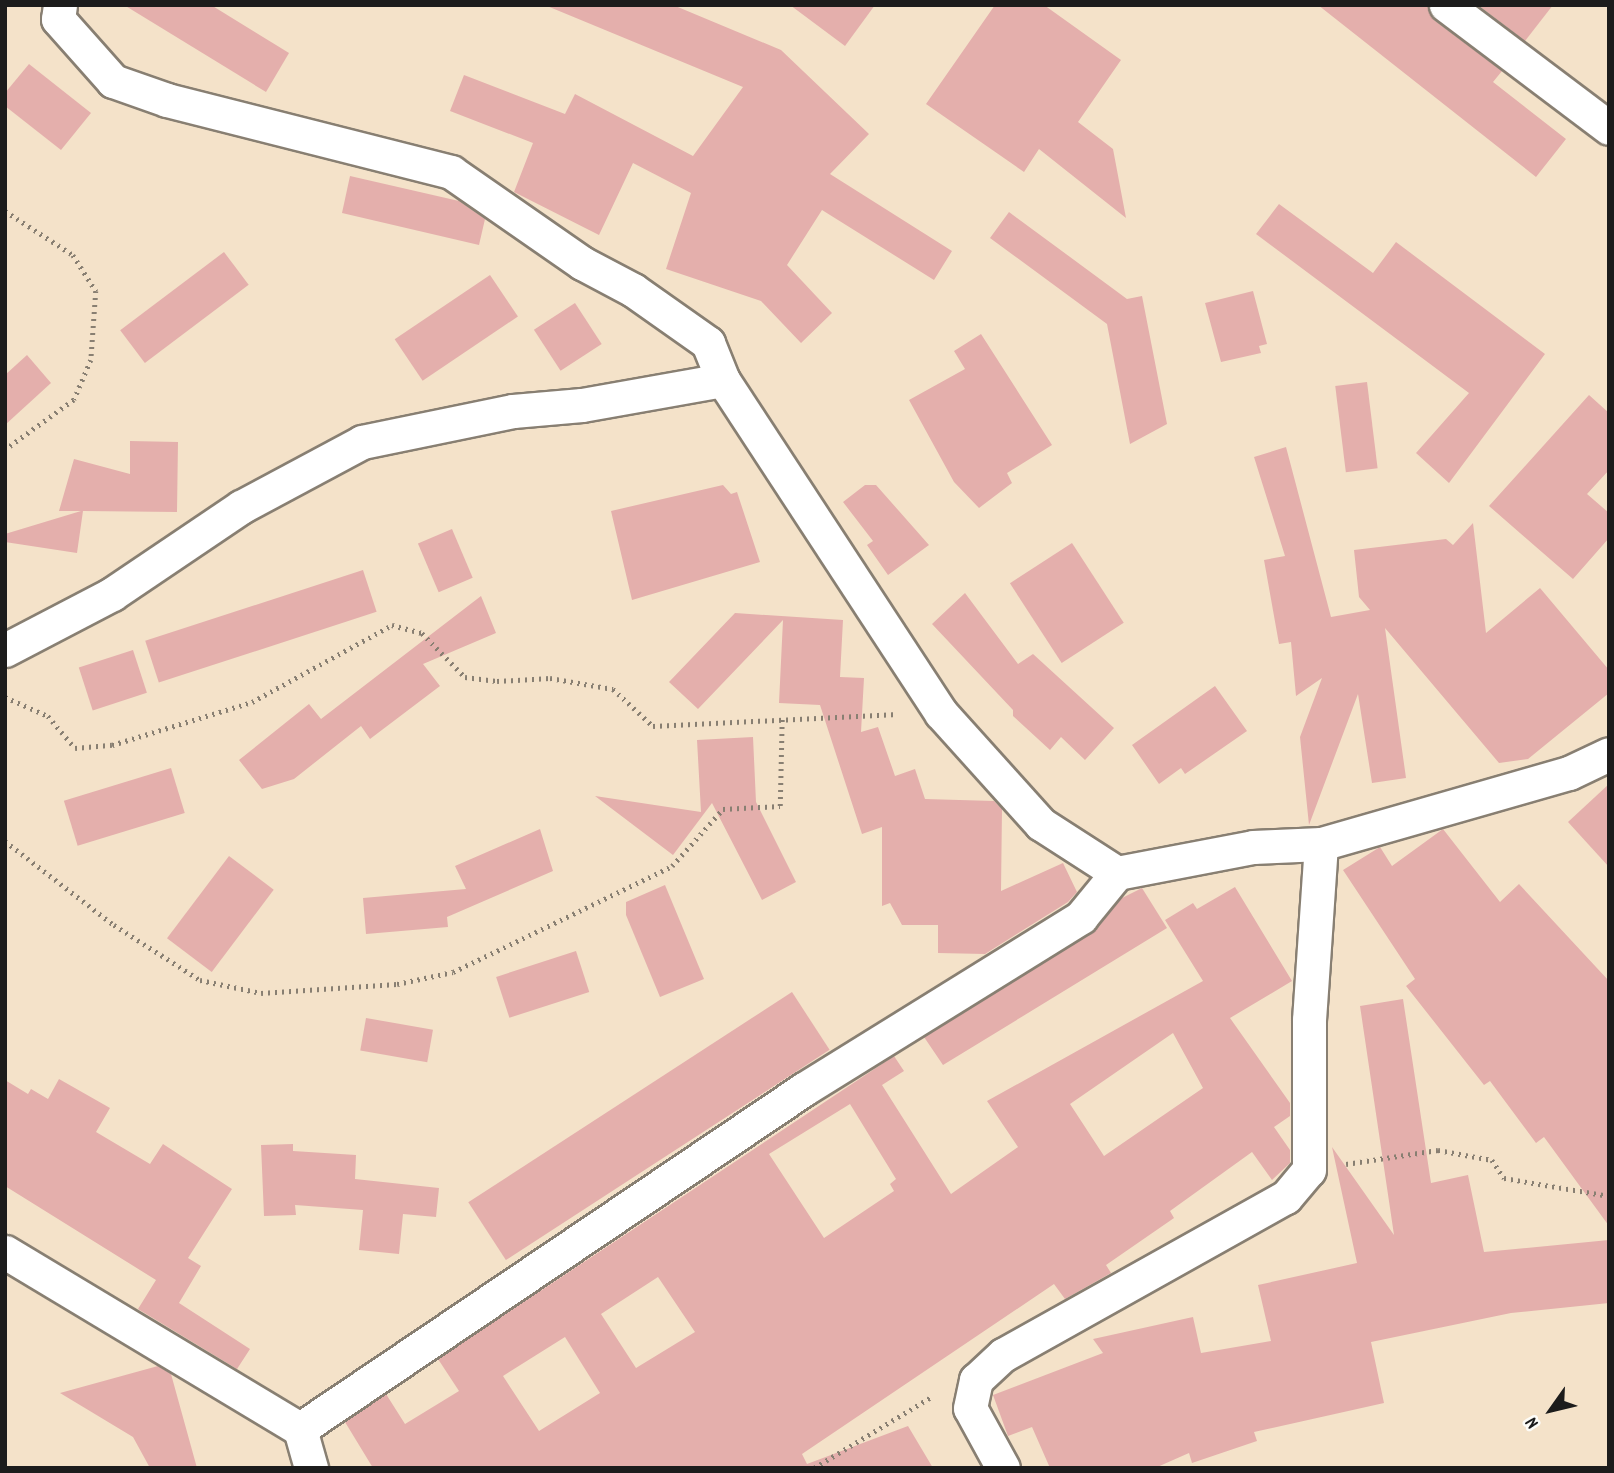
<!DOCTYPE html>
<style>
body{margin:0}
#map{position:relative;width:1614px;height:1473px;overflow:hidden;background:#f4e2c9;font-family:Dekko,sans-serif}
div>[style]{position:absolute}
.building>*{inset:0;background:#e4afac;transform-origin:0 0}
.path>*{height:4.5px;margin-top:-2.25px;transform-origin:0;background:repeating-linear-gradient(90deg,#887f72 0 2px,transparent 0 7px)}
.roads{filter:drop-shadow(2px 0 #887f72) drop-shadow(-2px 0 #887f72) drop-shadow(0 2px #887f72) drop-shadow(0 -2px #887f72)}
.minor>*{height:33px;margin:-16.5px;padding:0 16.5px;transform-origin:16.5px;border-radius:16.5px;background:#fff}
span{translate:-50% -50%;white-space:nowrap;text-align:center;line-height:1.15;-webkit-text-stroke:5px #fdfcf7;paint-order:stroke}
.frame{position:absolute;inset:0;border:7px solid #1c1c1c;pointer-events:none}
.north{position:absolute;left:1516px;top:1375px;width:70px;height:70px;-webkit-text-stroke:5px #fdfcf7;paint-order:stroke;rotate:236deg;font-size:19px;font-weight:700;line-height:28px;text-align:center;color:#1c1c1c}
.north::after{content:'';display:block;margin:auto;width:24px;height:32px;background:#1c1c1c;clip-path:polygon(50% 0,100% 100%,50% 72%,0 100%)}
</style>
<div id="map">
<div class="building">
<div style="clip-path:polygon(124px 5px,211px 5px,289px 53px,266px 92px)"></div>
<div style="clip-path:polygon(673px 5px,781px 50px,869px 134px,830px 174px,952px 251px,934px 280px,822px 210px,787px 265px,832px 313px,801px 343px,761px 301px,666px 269px,691px 193px,633px 163px,599px 235px,514px 192px,533px 143px,450px 111px,464px 75px,565px 114px,575px 94px,693px 156px,743px 87px,547px 6px)"></div>
<div style="clip-path:polygon(790px 5px,875px 5px,845px 46px)"></div>
<div style="clip-path:polygon(995px 5px,1044px 5px,1121px 60px,1078px 122px,1113px 149px,1126px 218px,1039px 149px,1024px 172px,926px 104px)"></div>
<div style="clip-path:polygon(1318px 5px,1427px 5px,1434px 20px,1502px 71px,1493px 82px,1566px 139px,1536px 177px)"></div>
<div style="clip-path:polygon(1478px 5px,1553px 5px,1525px 41px)"></div>
<div style="clip-path:polygon(29px 64px,91px 113px,61px 150px,5px 106px,5px 93px)"></div>
<div style="clip-path:polygon(350px 176px,459px 201px,485px 219px,479px 245px,342px 213px)"></div>
<div style="clip-path:polygon(1279px 204px,1373px 273px,1396px 242px,1545px 354px,1449px 483px,1416px 453px,1469px 393px,1256px 234px)"></div>
<div style="clip-path:polygon(1009px 212px,1127px 299px,1142px 296px,1167px 424px,1130px 444px,1107px 324px,990px 238px)"></div>
<div style="left:224px;top:252px;width:41px;height:130px;rotate:53deg"></div>
<div style="left:490px;top:275px;width:50px;height:115px;rotate:56deg"></div>
<div style="clip-path:polygon(1253px 291px,1267px 344px,1259px 346px,1261px 353px,1221px 362px,1205px 303px)"></div>
<div style="left:575px;top:303px;width:49px;height:49px;rotate:57deg"></div>
<div style="clip-path:polygon(981px 334px,1052px 445px,1007px 473px,1012px 483px,979px 508px,954px 482px,909px 400px,965px 369px,954px 351px)"></div>
<div style="clip-path:polygon(27px 355px,51px 383px,5px 425px,5px 375px)"></div>
<div style="left:1367px;top:382px;width:87px;height:32px;rotate:83deg"></div>
<div style="clip-path:polygon(1589px 395px,1609px 413px,1609px 470px,1587px 494px,1609px 513px,1609px 538px,1573px 579px,1489px 506px)"></div>
<div style="clip-path:polygon(130px 441px,178px 442px,177px 512px,83px 511px,77px 553px,5px 542px,5px 534px,81px 511px,59px 511px,74px 459px,130px 474px)"></div>
<div style="clip-path:polygon(1286px 447px,1331px 617px,1370px 610px,1359px 597px,1354px 550px,1446px 539px,1453px 545px,1473px 523px,1486px 633px,1540px 588px,1609px 670px,1609px 693px,1528px 759px,1499px 763px,1385px 628px,1406px 778px,1372px 783px,1358px 694px,1309px 825px,1300px 737px,1322px 678px,1296px 696px,1291px 642px,1279px 644px,1264px 560px,1285px 556px,1254px 457px)"></div>
<div style="clip-path:polygon(723px 485px,731px 494px,737px 492px,760px 562px,632px 600px,611px 511px)"></div>
<div style="clip-path:polygon(865px 485px,876px 485px,929px 545px,888px 575px,867px 545px,873px 541px,843px 502px)"></div>
<div style="left:452px;top:529px;width:53px;height:37px;rotate:67deg"></div>
<div style="left:1072px;top:543px;width:95px;height:74px;rotate:57deg"></div>
<div style="left:363px;top:570px;width:44px;height:229px;rotate:72deg"></div>
<div style="clip-path:polygon(965px 593px,1018px 664px,1033px 654px,1114px 728px,1085px 760px,1061px 737px,1050px 750px,1013px 716px,1013px 710px,932px 624px)"></div>
<div style="clip-path:polygon(481px 596px,496px 633px,423px 664px,440px 686px,370px 739px,361px 726px,294px 779px,262px 789px,239px 760px,309px 704px,321px 719px)"></div>
<div style="clip-path:polygon(735px 613px,843px 620px,840px 677px,864px 678px,861px 732px,878px 727px,895px 776px,915px 769px,925px 799px,994px 801px,1002px 809px,1001px 891px,1063px 863px,1077px 892px,1068px 902px,985px 954px,938px 953px,938px 925px,902px 925px,890px 903px,882px 906px,882px 827px,862px 834px,820px 705px,779px 703px,783px 620px,698px 709px,669px 682px)"></div>
<div style="left:133px;top:650px;width:45px;height:57px;rotate:72deg"></div>
<div style="clip-path:polygon(1215px 686px,1247px 731px,1185px 774px,1181px 768px,1159px 784px,1132px 745px)"></div>
<div style="clip-path:polygon(753px 737px,756px 802px,796px 882px,762px 900px,712px 803px,673px 855px,595px 796px,701px 812px,697px 740px)"></div>
<div style="left:171px;top:768px;width:47px;height:112px;rotate:73deg"></div>
<div style="clip-path:polygon(1609px 784px,1609px 867px,1568px 822px)"></div>
<div style="clip-path:polygon(540px 829px,553px 871px,447px 917px,448px 927px,366px 934px,363px 898px,466px 889px,455px 866px)"></div>
<div style="clip-path:polygon(1443px 829px,1500px 902px,1519px 884px,1609px 981px,1609px 1226px,1544px 1137px,1536px 1143px,1490px 1081px,1484px 1085px,1406px 986px,1415px 979px,1343px 870px,1380px 847px,1392px 866px)"></div>
<div style="left:229px;top:856px;width:56px;height:103px;rotate:37deg"></div>
<div style="clip-path:polygon(665px 885px,704px 979px,660px 997px,626px 915px,626px 902px)"></div>
<div style="clip-path:polygon(evenodd,1235px 887px,1292px 981px,1230px 1018px,1290px 1103px,1290px 1116px,1274px 1127px,1290px 1150px,1290px 1163px,1272px 1180px,1252px 1152px,1170px 1211px,1174px 1218px,1106px 1265px,1111px 1273px,1065px 1299px,1054px 1284px,802px 1454px,807px 1464px,908px 1426px,933px 1468px,373px 1468px,345px 1422px,386px 1394px,405px 1424px,459px 1391px,438px 1359px,894px 1056px,904px 1071px,882px 1085px,951px 1194px,1018px 1147px,987px 1101px,1203px 981px,1165px 920px,1193px 903px,1197px 909px,1235px 887px,1173px 1033px,1203px 1088px,1104px 1156px,1070px 1104px,1173px 1033px,1235px 887px,850px 1104px,896px 1179px,890px 1184px,894px 1191px,824px 1238px,769px 1154px,850px 1104px,1235px 887px,658px 1277px,695px 1332px,636px 1368px,601px 1314px,658px 1277px,1235px 887px,565px 1337px,600px 1393px,539px 1431px,503px 1376px,565px 1337px)"></div>
<div style="clip-path:polygon(1142px 888px,1167px 928px,943px 1065px,924px 1037px,1091px 933px,1122px 898px)"></div>
<div style="left:576px;top:951px;width:43px;height:84px;rotate:72deg"></div>
<div style="left:792px;top:992px;width:69px;height:386px;rotate:57deg"></div>
<div style="clip-path:polygon(1403px 999px,1431px 1183px,1468px 1175px,1484px 1252px,1609px 1240px,1609px 1303px,1511px 1313px,1371px 1342px,1384px 1403px,1254px 1432px,1257px 1441px,1192px 1463px,1189px 1453px,1155px 1468px,1050px 1468px,1032px 1427px,1008px 1436px,993px 1395px,1103px 1353px,1093px 1339px,1193px 1317px,1201px 1353px,1271px 1341px,1258px 1285px,1357px 1263px,1332px 1147px,1394px 1235px,1360px 1006px)"></div>
<div style="left:366px;top:1018px;width:68px;height:33px;rotate:10deg"></div>
<div style="clip-path:polygon(59px 1079px,110px 1108px,96px 1132px,150px 1164px,163px 1144px,232px 1189px,188px 1258px,201px 1266px,179px 1303px,250px 1349px,237px 1369px,138px 1309px,156px 1280px,5px 1186px,5px 1080px,28px 1094px,31px 1089px,48px 1099px)"></div>
<div style="clip-path:polygon(293px 1144px,293px 1151px,356px 1155px,355px 1179px,439px 1188px,436px 1217px,403px 1214px,399px 1254px,359px 1250px,363px 1210px,295px 1205px,296px 1215px,264px 1216px,261px 1145px)"></div>
<div style="clip-path:polygon(158px 1366px,171px 1374px,197px 1468px,150px 1468px,133px 1437px,60px 1393px)"></div>
</div>
<div class="path">
<div style="left:5px;top:211px;width:81px;rotate:32.9deg"></div>
<div style="left:73px;top:255px;width:43px;rotate:57.4deg"></div>
<div style="left:96px;top:291px;width:69px;rotate:94.1deg"></div>
<div style="left:91px;top:360px;width:43px;rotate:113deg"></div>
<div style="left:74px;top:400px;width:85px;rotate:144.1deg"></div>
<div style="left:5px;top:697px;width:47px;rotate:23.8deg"></div>
<div style="left:48px;top:716px;width:42px;rotate:49.8deg"></div>
<div style="left:75px;top:748px;width:37px;rotate:-5deg"></div>
<div style="left:112px;top:745px;width:146px;rotate:-17.1deg"></div>
<div style="left:252px;top:702px;width:160px;rotate:-28.8deg"></div>
<div style="left:392px;top:625px;width:31px;rotate:15deg"></div>
<div style="left:422px;top:633px;width:62px;rotate:45.7deg"></div>
<div style="left:465px;top:677px;width:32px;rotate:7deg"></div>
<div style="left:497px;top:681px;width:53px;rotate:-3.2deg"></div>
<div style="left:550px;top:678px;width:64px;rotate:9.9deg"></div>
<div style="left:613px;top:689px;width:54px;rotate:42.8deg"></div>
<div style="left:653px;top:726px;width:245px;rotate:-2.8deg"></div>
<div style="left:5px;top:841px;width:138px;rotate:37.6deg"></div>
<div style="left:114px;top:925px;width:102px;rotate:32.6deg"></div>
<div style="left:200px;top:980px;width:62px;rotate:12deg"></div>
<div style="left:261px;top:993px;width:136px;rotate:-3.8deg"></div>
<div style="left:397px;top:984px;width:57px;rotate:-12.1deg"></div>
<div style="left:453px;top:972px;width:243px;rotate:-25.8deg"></div>
<div style="left:672px;top:866px;width:76px;rotate:-48.2deg"></div>
<div style="left:723px;top:809px;width:57px;rotate:-3deg"></div>
<div style="left:780px;top:806px;width:90px;rotate:-88.7deg"></div>
<div style="left:1346px;top:1164px;width:93px;rotate:-8.7deg"></div>
<div style="left:1438px;top:1150px;width:55px;rotate:10.5deg"></div>
<div style="left:1492px;top:1160px;width:22px;rotate:56deg"></div>
<div style="left:1504px;top:1178px;width:107px;rotate:9.7deg"></div>
<div style="left:814px;top:1468px;width:139px;rotate:-31.2deg"></div>
</div>
<div class="roads">
<div class="minor">
<div style="left:60px;top:5px;width:14px;rotate:98deg"></div>
<div style="left:58px;top:19px;width:83px;rotate:48.4deg"></div>
<div style="left:113px;top:81px;width:57px;rotate:19.4deg"></div>
<div style="left:167px;top:100px;width:293px;rotate:14.2deg"></div>
<div style="left:451px;top:172px;width:160px;rotate:34.8deg"></div>
<div style="left:582px;top:263px;width:58px;rotate:27.9deg"></div>
<div style="left:633px;top:290px;width:92px;rotate:35.2deg"></div>
<div style="left:708px;top:343px;width:40px;rotate:68deg"></div>
<div style="left:723px;top:380px;width:398px;rotate:56.8deg"></div>
<div style="left:941px;top:713px;width:149px;rotate:48deg"></div>
<div style="left:1041px;top:824px;width:90px;rotate:32.8deg"></div>
<div style="left:1117px;top:873px;width:138px;rotate:-10.8deg"></div>
<div style="left:1253px;top:847px;width:68px;rotate:-2.5deg"></div>
<div style="left:1321px;top:844px;width:258px;rotate:-16deg"></div>
<div style="left:1569px;top:773px;width:44px;rotate:-25.4deg"></div>
<div style="left:1446px;top:5px;width:204px;rotate:37deg"></div>
<div style="left:5px;top:650px;width:121px;rotate:-27.6deg"></div>
<div style="left:112px;top:594px;width:156px;rotate:-34deg"></div>
<div style="left:241px;top:507px;width:137px;rotate:-28.2deg"></div>
<div style="left:362px;top:442px;width:154px;rotate:-11.6deg"></div>
<div style="left:513px;top:411px;width:69px;rotate:-5deg"></div>
<div style="left:582px;top:405px;width:143px;rotate:-10.1deg"></div>
<div style="left:5px;top:1252px;width:344px;rotate:31deg"></div>
<div style="left:300px;top:1429px;width:41px;rotate:74.2deg"></div>
<div style="left:300px;top:1429px;width:608px;rotate:-34deg"></div>
<div style="left:804px;top:1089px;width:326px;rotate:-31.8deg"></div>
<div style="left:1081px;top:917px;width:57px;rotate:-50.7deg"></div>
<div style="left:1003px;top:1468px;width:68px;rotate:-118.8deg"></div>
<div style="left:970px;top:1408px;width:29px;rotate:-78deg"></div>
<div style="left:976px;top:1380px;width:37px;rotate:-43deg"></div>
<div style="left:1003px;top:1355px;width:324px;rotate:-29.2deg"></div>
<div style="left:1286px;top:1197px;width:35px;rotate:-50deg"></div>
<div style="left:1309px;top:1170px;width:150px;rotate:-90deg"></div>
<div style="left:1309px;top:1020px;width:176px;rotate:-86.1deg"></div>
</div>
</div>
<div class="frame"></div>
<div class="north">N</div>
</div>
